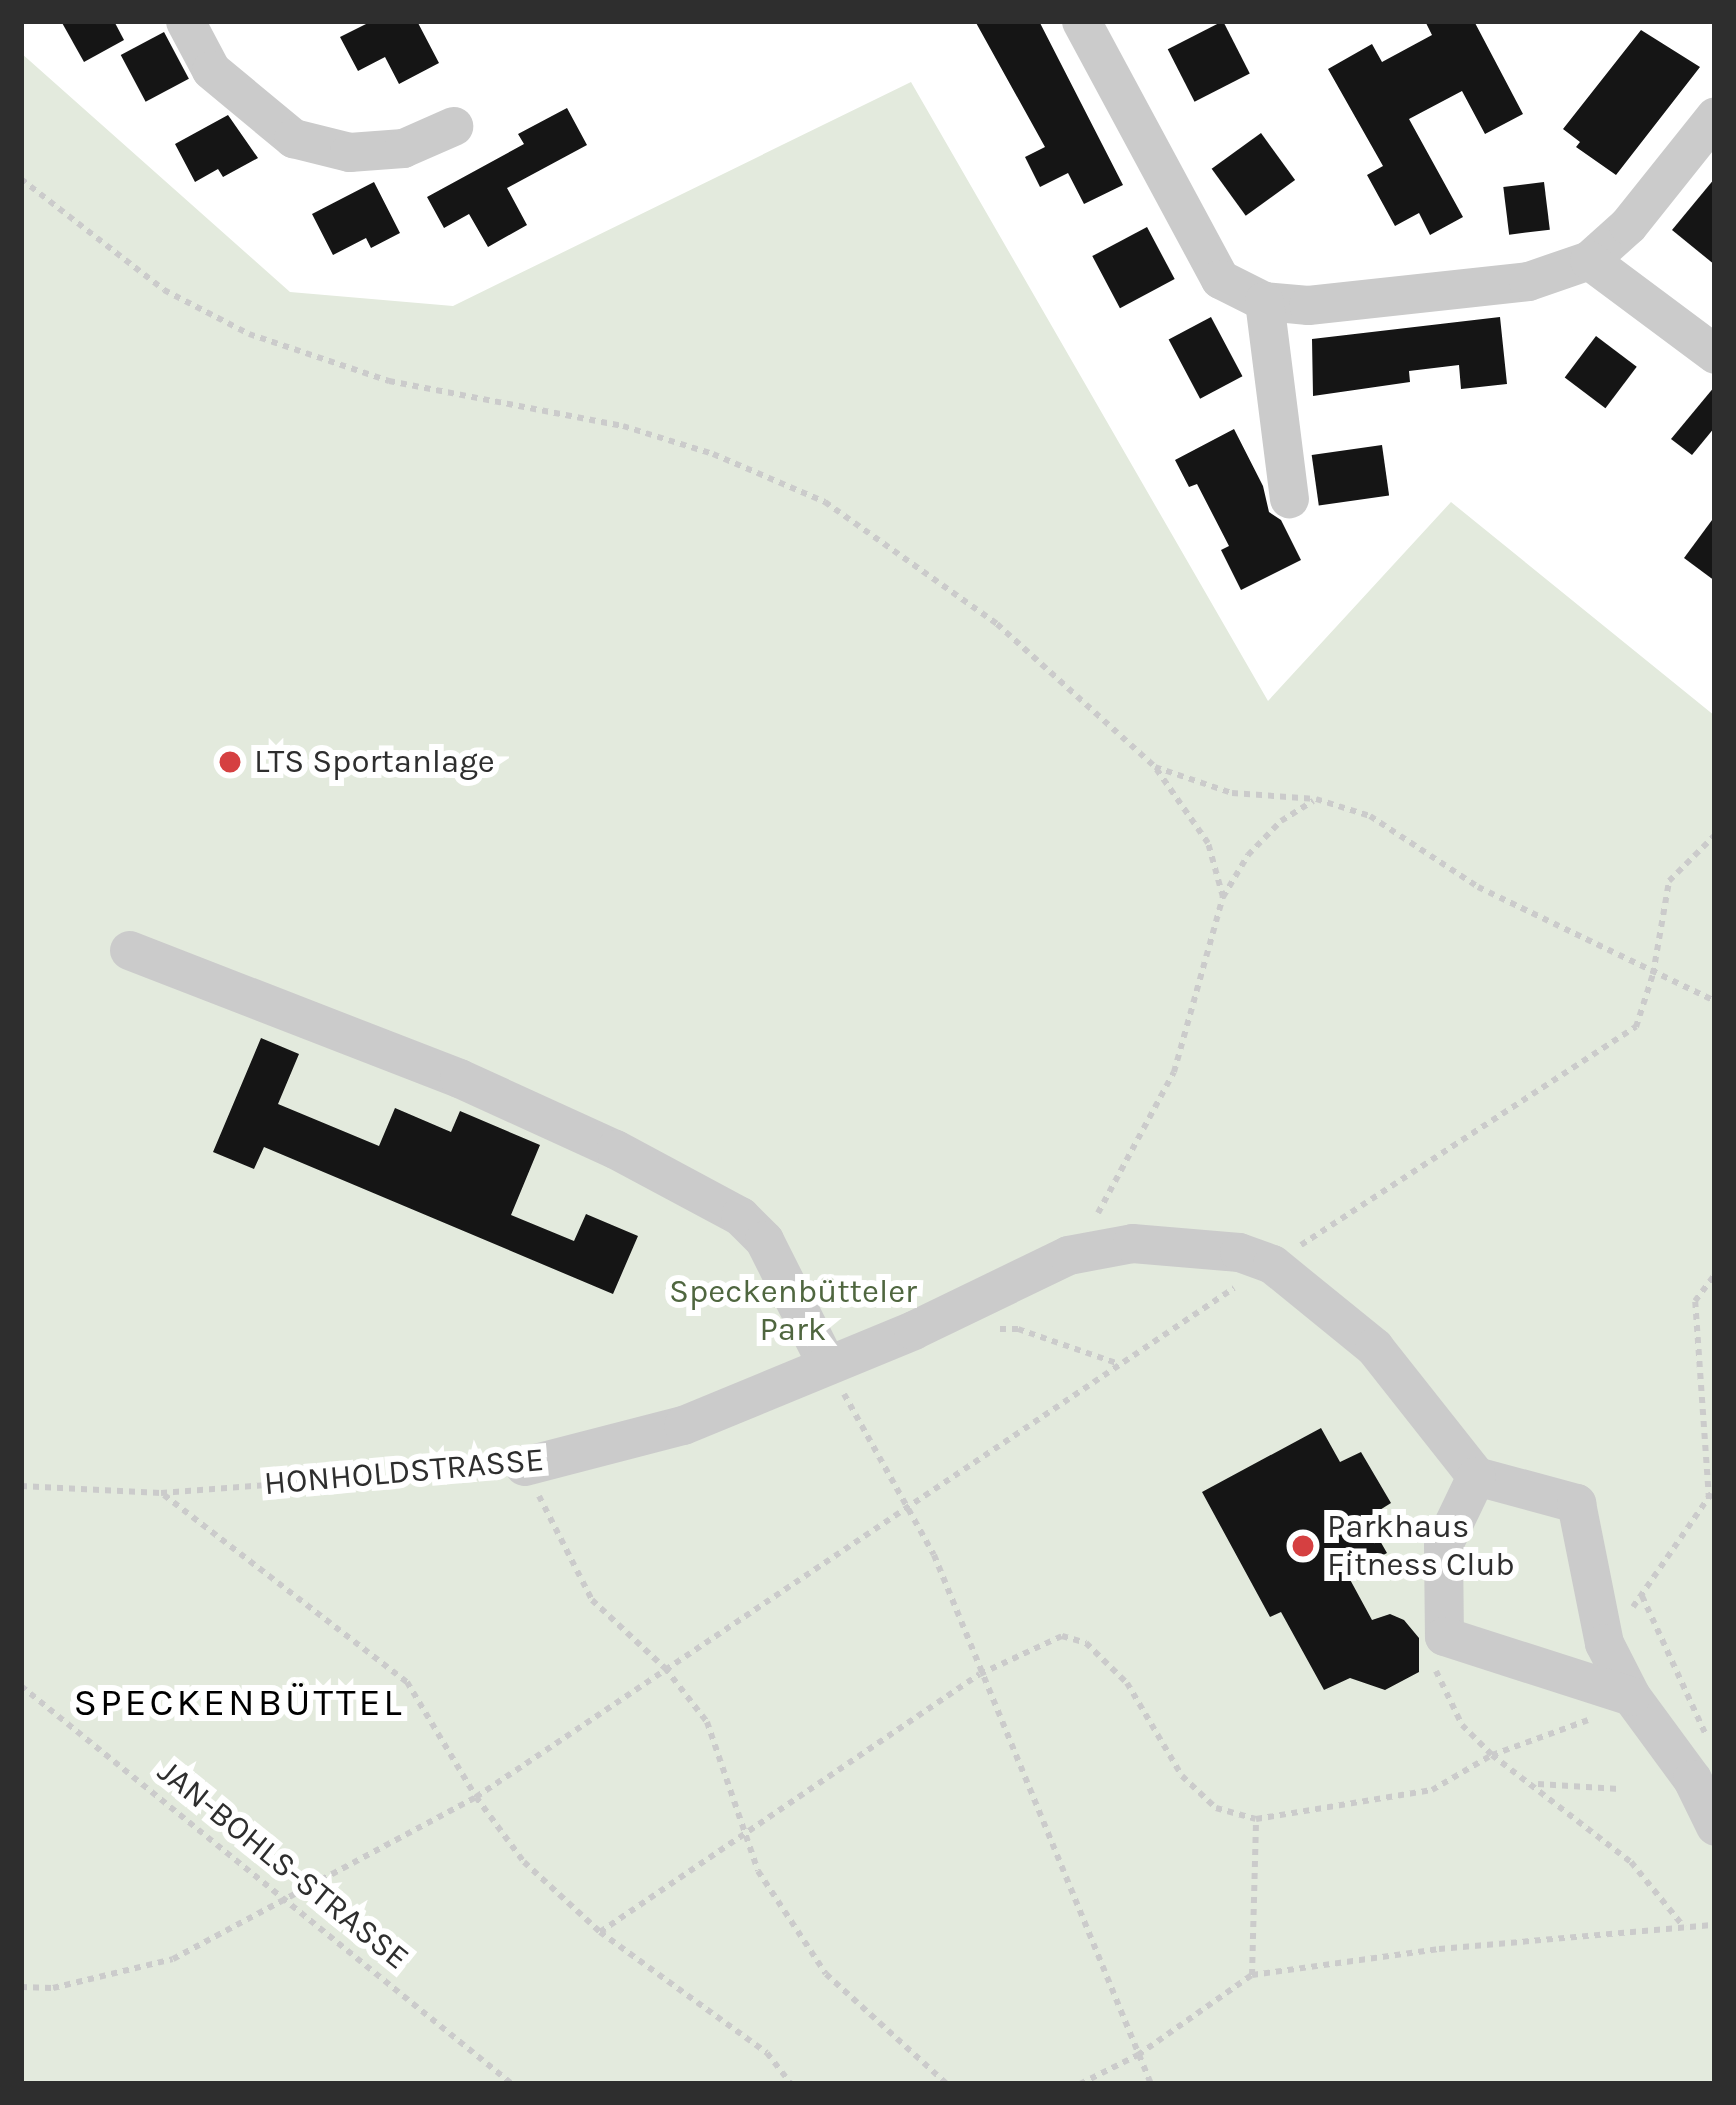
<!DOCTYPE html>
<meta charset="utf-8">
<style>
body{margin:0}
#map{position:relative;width:1736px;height:2105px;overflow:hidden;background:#fff;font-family:Karla,sans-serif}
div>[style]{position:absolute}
.green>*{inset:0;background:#e3eadd}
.building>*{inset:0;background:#151515;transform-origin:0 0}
.path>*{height:6px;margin-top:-3px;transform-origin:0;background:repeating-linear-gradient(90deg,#cbcbcb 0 6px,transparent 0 12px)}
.minor>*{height:39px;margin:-19.5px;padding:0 19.5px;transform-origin:19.5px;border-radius:19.5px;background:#cbcbcb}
.dots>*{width:33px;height:33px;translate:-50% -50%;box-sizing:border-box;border:6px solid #fff;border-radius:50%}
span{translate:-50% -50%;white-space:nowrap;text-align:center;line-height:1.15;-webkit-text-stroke:12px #fff;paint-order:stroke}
.poi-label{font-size:33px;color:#2e2e2e}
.left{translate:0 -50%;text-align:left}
.park-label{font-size:33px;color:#4f663f}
.street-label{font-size:33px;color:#2e2e2e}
.quarter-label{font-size:39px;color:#000;letter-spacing:3px}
.frame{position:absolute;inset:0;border:24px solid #2e2e2e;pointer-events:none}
</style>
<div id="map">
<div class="green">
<div style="clip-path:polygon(21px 53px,290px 292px,453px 306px,911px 82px,1268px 701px,1451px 502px,1715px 716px,1715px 2084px,21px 2084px)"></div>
</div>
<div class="building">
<div style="clip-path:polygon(61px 21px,114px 21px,124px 40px,84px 62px)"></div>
<div style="clip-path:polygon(372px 21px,417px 21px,439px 63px,399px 84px,385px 57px,358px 71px,340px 37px)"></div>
<div style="clip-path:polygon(975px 21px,1039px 21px,1123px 185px,1084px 204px,1068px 173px,1040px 187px,1025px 157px,1045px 147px)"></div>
<div style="left:1223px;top:21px;width:59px;height:62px;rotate:63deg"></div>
<div style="clip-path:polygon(1425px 21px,1474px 21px,1523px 114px,1485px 134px,1462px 91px,1409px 119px,1463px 217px,1430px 235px,1419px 213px,1395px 226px,1367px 175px,1383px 166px,1328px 69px,1372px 44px,1382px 62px,1432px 35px)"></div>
<div style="clip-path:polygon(1641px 30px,1700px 67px,1616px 175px,1576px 147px,1580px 142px,1563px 129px)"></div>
<div style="left:164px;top:32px;width:53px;height:49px;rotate:62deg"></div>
<div style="clip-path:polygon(567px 108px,587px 145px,507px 188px,527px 225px,488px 247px,469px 214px,444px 228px,427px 197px,524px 144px,518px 134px)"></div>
<div style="clip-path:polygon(228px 115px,258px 158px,223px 177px,218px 169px,195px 182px,175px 144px)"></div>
<div style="left:1261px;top:133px;width:58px;height:61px;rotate:54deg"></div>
<div style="clip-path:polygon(1715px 178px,1715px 265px,1672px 230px)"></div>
<div style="clip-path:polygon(374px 182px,400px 233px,371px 248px,366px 238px,333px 255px,312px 214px)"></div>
<div style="left:1544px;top:182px;width:48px;height:41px;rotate:83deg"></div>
<div style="left:1147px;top:227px;width:59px;height:62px;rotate:62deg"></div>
<div style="left:1211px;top:317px;width:67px;height:48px;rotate:62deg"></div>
<div style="clip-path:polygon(1500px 317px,1507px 384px,1461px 389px,1459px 365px,1409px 371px,1410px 382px,1313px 396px,1312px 339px)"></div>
<div style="left:1596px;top:336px;width:51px;height:52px;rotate:37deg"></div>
<div style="clip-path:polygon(1715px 386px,1715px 427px,1692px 455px,1671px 439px)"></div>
<div style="clip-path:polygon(1234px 429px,1263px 486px,1269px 512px,1281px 520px,1301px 560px,1241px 590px,1221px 550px,1229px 546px,1197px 484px,1189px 487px,1175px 460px)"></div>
<div style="left:1382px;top:445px;width:51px;height:71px;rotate:82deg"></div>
<div style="clip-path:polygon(1715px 516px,1715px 581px,1684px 558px)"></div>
<div style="clip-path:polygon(261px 1038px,299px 1054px,278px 1104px,379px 1146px,395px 1108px,451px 1132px,460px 1111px,540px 1145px,511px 1215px,574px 1241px,586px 1214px,638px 1236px,613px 1294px,264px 1147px,254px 1169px,213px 1152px)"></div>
<div style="clip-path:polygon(1321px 1428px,1340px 1462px,1361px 1452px,1391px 1503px,1367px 1518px,1387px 1553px,1347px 1574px,1372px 1620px,1390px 1614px,1404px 1620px,1419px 1638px,1419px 1672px,1385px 1690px,1350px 1678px,1324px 1690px,1281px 1612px,1270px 1617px,1202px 1492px)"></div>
</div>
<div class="path">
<div style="left:21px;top:179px;width:181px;rotate:37.8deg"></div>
<div style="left:164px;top:290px;width:96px;rotate:27.4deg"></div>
<div style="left:249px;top:334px;width:148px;rotate:18.6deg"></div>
<div style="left:389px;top:381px;width:238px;rotate:10.9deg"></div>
<div style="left:623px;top:426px;width:94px;rotate:17.3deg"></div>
<div style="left:713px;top:454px;width:122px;rotate:23.2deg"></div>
<div style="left:825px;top:502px;width:211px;rotate:35.3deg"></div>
<div style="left:997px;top:624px;width:213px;rotate:42.1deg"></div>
<div style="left:1155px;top:767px;width:81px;rotate:18.7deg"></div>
<div style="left:1232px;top:793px;width:84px;rotate:4.1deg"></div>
<div style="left:1316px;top:799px;width:57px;rotate:17.5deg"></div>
<div style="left:1370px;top:816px;width:129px;rotate:33.3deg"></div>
<div style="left:1478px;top:887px;width:263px;rotate:25.7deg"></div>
<div style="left:1223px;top:897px;width:49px;rotate:-59.2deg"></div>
<div style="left:1248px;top:855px;width:47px;rotate:-45.9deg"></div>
<div style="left:1281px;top:821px;width:38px;rotate:-32deg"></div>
<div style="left:1098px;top:1213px;width:160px;rotate:-61.7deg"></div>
<div style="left:1174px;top:1072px;width:182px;rotate:-74.4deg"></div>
<div style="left:1223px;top:897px;width:56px;rotate:-105.5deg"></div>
<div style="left:1208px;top:843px;width:93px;rotate:-124.9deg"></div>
<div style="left:1301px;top:1245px;width:400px;rotate:-33.1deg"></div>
<div style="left:1636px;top:1027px;width:56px;rotate:-72.2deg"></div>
<div style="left:1653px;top:974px;width:94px;rotate:-80.2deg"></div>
<div style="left:1669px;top:881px;width:65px;rotate:-45deg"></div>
<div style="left:1000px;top:1329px;width:18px"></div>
<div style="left:1018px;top:1329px;width:104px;rotate:19.1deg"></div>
<div style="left:844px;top:1394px;width:184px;rotate:60.8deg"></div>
<div style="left:934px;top:1555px;width:572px;rotate:67.7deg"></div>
<div style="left:21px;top:1486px;width:140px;rotate:2.9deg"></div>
<div style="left:161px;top:1493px;width:330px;rotate:-4.3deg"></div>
<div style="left:164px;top:1495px;width:307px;rotate:37.6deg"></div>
<div style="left:407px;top:1682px;width:134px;rotate:59deg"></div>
<div style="left:476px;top:1797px;width:81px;rotate:53.6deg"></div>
<div style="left:524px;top:1862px;width:103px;rotate:42.6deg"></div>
<div style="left:600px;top:1932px;width:206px;rotate:35.9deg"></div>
<div style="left:767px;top:2053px;width:39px;rotate:52deg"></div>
<div style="left:539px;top:1496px;width:117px;rotate:63deg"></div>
<div style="left:592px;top:1600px;width:100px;rotate:43deg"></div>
<div style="left:665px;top:1668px;width:68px;rotate:52.1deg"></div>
<div style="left:707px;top:1722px;width:157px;rotate:71.1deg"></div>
<div style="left:758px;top:1871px;width:123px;rotate:56.6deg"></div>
<div style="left:826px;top:1974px;width:164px;rotate:42.3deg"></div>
<div style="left:1709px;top:1499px;width:198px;rotate:-94deg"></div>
<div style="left:1695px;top:1301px;width:34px;rotate:-53deg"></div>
<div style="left:1642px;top:1596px;width:153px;rotate:65.3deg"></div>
<div style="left:1633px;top:1607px;width:145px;rotate:-55.4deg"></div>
<div style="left:1436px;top:1671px;width:60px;rotate:64.3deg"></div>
<div style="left:1462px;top:1725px;width:42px;rotate:45deg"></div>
<div style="left:1492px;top:1755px;width:175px;rotate:37.6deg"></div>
<div style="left:1631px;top:1862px;width:84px;rotate:50.8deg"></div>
<div style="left:21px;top:1686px;width:632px;rotate:39.03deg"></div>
<div style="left:1538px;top:1784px;width:81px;rotate:3.5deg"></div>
<div style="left:600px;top:1932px;width:459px;rotate:-34.2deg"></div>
<div style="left:980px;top:1674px;width:90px;rotate:-24.9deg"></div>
<div style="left:1062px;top:1636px;width:25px;rotate:16deg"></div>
<div style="left:1086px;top:1643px;width:57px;rotate:44.3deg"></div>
<div style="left:1127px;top:1683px;width:108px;rotate:59.4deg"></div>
<div style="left:1182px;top:1776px;width:47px;rotate:43.3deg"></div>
<div style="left:1216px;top:1808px;width:41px;rotate:15.4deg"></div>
<div style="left:1256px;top:1819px;width:178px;rotate:-9.4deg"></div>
<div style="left:1432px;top:1790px;width:69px;rotate:-30.3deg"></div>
<div style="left:1492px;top:1755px;width:102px;rotate:-20deg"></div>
<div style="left:1252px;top:1975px;width:156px;rotate:-88.5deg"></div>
<div style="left:21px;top:1987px;width:32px;rotate:2deg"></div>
<div style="left:53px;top:1988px;width:123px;rotate:-13.6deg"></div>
<div style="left:173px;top:1959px;width:344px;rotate:-28.1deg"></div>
<div style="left:476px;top:1797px;width:913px;rotate:-33.88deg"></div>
<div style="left:1080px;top:2084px;width:65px;rotate:-26.6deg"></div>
<div style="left:1138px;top:2055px;width:139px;rotate:-35.1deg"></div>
<div style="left:1252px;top:1975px;width:189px;rotate:-7.9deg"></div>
<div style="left:1439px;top:1949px;width:277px;rotate:-5deg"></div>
<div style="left:1713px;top:2084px;width:2px;rotate:-27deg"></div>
</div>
<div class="minor">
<div style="left:185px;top:21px;width:55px;rotate:62deg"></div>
<div style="left:211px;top:70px;width:107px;rotate:39.7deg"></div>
<div style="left:293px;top:138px;width:58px;rotate:14deg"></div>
<div style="left:349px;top:152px;width:54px;rotate:-4.2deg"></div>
<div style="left:403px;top:148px;width:55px;rotate:-23.7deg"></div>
<div style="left:1081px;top:21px;width:293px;rotate:61.7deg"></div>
<div style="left:1220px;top:279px;width:49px;rotate:26.6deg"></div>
<div style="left:1264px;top:301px;width:44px;rotate:5.2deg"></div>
<div style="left:1308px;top:305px;width:221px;rotate:-6.2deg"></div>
<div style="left:1528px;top:281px;width:65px;rotate:-19deg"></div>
<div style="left:1589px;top:260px;width:52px;rotate:-41.9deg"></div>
<div style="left:1628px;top:225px;width:139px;rotate:-51.4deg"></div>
<div style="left:1589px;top:260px;width:157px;rotate:36.7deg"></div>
<div style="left:1264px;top:301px;width:199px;rotate:82.8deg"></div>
<div style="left:129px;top:950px;width:354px;rotate:21.2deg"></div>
<div style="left:459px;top:1078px;width:171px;rotate:24.5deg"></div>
<div style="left:615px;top:1149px;width:142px;rotate:28.2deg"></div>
<div style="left:740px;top:1216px;width:34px;rotate:45deg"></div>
<div style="left:764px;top:1240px;width:140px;rotate:63.3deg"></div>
<div style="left:524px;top:1466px;width:164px;rotate:-14.5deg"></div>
<div style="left:683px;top:1425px;width:249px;rotate:-22.4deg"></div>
<div style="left:913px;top:1330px;width:172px;rotate:-25.8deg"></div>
<div style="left:1068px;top:1255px;width:65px;rotate:-10.6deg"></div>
<div style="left:1132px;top:1243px;width:107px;rotate:4.8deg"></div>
<div style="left:1239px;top:1252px;width:35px;rotate:20deg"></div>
<div style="left:1272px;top:1264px;width:132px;rotate:39.1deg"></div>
<div style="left:1374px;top:1347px;width:164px;rotate:51.7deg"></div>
<div style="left:1476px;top:1476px;width:104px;rotate:15.1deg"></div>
<div style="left:1576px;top:1503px;width:143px;rotate:78.7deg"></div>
<div style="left:1604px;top:1643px;width:59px;rotate:63deg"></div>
<div style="left:1631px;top:1696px;width:103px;rotate:53.7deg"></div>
<div style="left:1692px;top:1779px;width:52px;rotate:63.9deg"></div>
<div style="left:1476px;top:1476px;width:76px;rotate:115.6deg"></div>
<div style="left:1443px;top:1545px;width:91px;rotate:89.4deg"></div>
<div style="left:1444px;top:1636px;width:196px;rotate:17.8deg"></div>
</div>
<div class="dots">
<div style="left:230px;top:762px;background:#d54041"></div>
<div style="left:1303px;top:1546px;background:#d54041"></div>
</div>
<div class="poi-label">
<span class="left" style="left:254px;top:762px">LTS Sportanlage</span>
<span class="left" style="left:1327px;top:1546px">Parkhaus<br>Fitness Club</span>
</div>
<div class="park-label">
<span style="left:793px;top:1311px">Speckenbütteler<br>Park</span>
</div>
<div class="street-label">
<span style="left:404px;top:1472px;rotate:-5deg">HONHOLDSTRASSE</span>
<span style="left:283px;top:1865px;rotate:39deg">JAN-BOHLS-STRASSE</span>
</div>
<div class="quarter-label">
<span style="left:239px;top:1702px">SPECKENBÜTTEL</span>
</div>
<div class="frame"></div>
</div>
